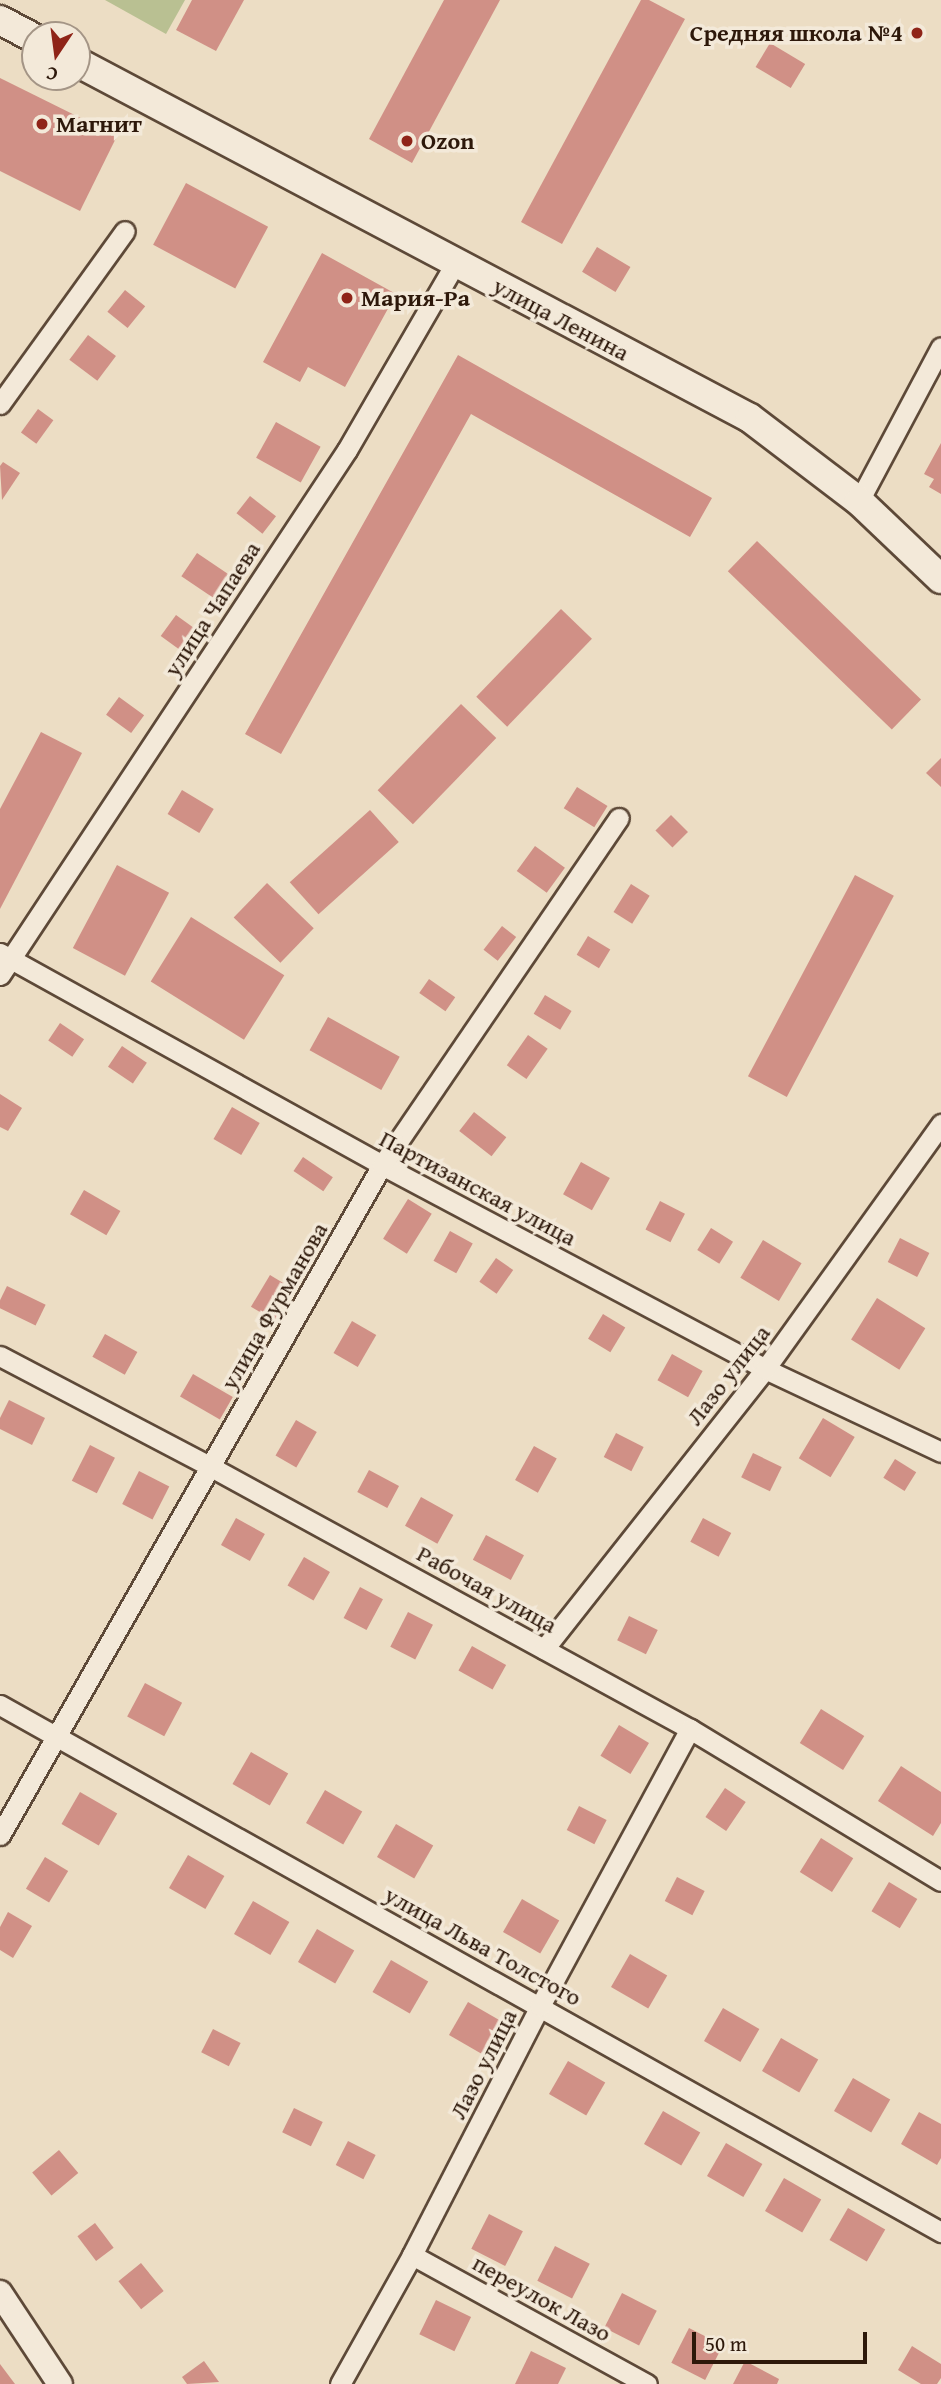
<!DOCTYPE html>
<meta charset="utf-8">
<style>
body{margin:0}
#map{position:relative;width:941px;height:2384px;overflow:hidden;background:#ecddc4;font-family:"Gentium Book Plus",serif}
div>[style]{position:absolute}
.green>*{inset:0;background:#b9c092}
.building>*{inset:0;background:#d09086;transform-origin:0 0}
.roads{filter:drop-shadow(2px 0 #5d4938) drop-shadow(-2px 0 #5d4938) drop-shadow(0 2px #5d4938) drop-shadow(0 -2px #5d4938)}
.minor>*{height:19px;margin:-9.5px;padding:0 9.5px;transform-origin:9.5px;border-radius:9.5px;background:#f3e9d9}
.tertiary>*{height:24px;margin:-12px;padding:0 12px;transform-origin:12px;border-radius:12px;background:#f3e9d9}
.secondary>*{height:28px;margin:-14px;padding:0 14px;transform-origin:14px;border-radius:14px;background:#f3e9d9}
.dots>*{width:19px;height:19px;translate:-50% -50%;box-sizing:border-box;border:4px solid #f3e9d9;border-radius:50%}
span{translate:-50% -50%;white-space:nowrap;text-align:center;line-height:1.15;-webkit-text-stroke:7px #f3e9d9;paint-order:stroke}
.poi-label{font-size:24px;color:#2d180a;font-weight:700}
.right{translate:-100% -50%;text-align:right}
.left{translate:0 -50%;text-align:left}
.street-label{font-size:24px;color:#2d180a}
.north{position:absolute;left:21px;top:21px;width:70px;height:70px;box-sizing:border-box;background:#f3e9d9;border:2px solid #a49586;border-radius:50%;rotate:193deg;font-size:19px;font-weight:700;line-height:28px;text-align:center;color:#2d180a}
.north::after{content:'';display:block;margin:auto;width:24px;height:32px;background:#8f2418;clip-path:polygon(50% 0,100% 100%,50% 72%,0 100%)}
.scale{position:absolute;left:692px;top:2332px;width:175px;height:32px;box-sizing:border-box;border:4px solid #2d180a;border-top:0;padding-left:9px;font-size:21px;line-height:24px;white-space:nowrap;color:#2d180a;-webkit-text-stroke:5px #f3e9d9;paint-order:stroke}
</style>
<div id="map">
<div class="green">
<div style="clip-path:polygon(105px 0,185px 0,166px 34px)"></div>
</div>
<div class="building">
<div style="clip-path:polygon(192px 0,244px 0,216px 51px,176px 30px)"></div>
<div style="clip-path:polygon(444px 0,500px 0,412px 163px,369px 139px)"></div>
<div style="clip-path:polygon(641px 0,649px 0,685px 19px,562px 244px,521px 222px)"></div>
<div style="left:770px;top:43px;width:41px;height:28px;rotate:31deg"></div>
<div style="clip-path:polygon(0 78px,117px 136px,80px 211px,0 171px)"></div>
<div style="left:186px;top:183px;width:93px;height:70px;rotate:28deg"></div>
<div style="left:597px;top:247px;width:39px;height:29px;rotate:31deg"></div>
<div style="clip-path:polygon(322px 253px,396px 294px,345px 387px,308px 367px,300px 382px,263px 362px)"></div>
<div style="left:125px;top:290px;width:26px;height:28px;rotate:39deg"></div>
<div style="left:88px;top:335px;width:35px;height:31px;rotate:37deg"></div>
<div style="clip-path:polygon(458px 355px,712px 498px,690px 537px,471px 414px,281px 754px,245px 734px)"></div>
<div style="left:38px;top:409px;width:19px;height:29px;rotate:36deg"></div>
<div style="left:276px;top:422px;width:51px;height:41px;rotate:29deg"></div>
<div style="clip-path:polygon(941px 443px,941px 494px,929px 487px,934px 479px,924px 474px)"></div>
<div style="clip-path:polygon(3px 462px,20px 473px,2px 500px,0 466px)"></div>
<div style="left:250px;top:496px;width:33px;height:22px;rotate:38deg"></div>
<div style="left:757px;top:541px;width:228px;height:42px;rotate:44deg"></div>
<div style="left:197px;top:553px;width:50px;height:28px;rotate:34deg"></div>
<div style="left:561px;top:609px;width:43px;height:122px;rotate:44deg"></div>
<div style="left:176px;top:615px;width:32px;height:26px;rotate:36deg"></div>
<div style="left:119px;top:697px;width:31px;height:22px;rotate:36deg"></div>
<div style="left:461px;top:704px;width:49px;height:120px;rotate:44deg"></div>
<div style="clip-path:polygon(41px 732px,82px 753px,0 909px,0 809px)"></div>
<div style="clip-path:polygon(941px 758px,941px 787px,926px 773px)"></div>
<div style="left:577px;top:787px;width:36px;height:25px;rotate:32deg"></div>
<div style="left:182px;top:790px;width:37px;height:28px;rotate:31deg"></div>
<div style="left:370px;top:810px;width:43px;height:108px;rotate:48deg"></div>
<div style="left:671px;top:815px;width:24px;height:22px;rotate:45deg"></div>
<div style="left:535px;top:846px;width:37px;height:31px;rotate:36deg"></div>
<div style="left:117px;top:865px;width:59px;height:94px;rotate:28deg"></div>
<div style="left:855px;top:875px;width:44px;height:228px;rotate:28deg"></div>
<div style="left:267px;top:883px;width:65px;height:48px;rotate:44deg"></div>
<div style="left:631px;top:884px;width:22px;height:33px;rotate:32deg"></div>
<div style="left:191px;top:917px;width:110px;height:76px;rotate:32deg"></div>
<div style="left:502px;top:926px;width:18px;height:30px;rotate:38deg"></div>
<div style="left:588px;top:936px;width:26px;height:22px;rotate:31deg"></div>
<div style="left:429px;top:979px;width:32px;height:17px;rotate:35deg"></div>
<div style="left:545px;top:995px;width:31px;height:22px;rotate:31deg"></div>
<div style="left:328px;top:1017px;width:82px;height:38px;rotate:29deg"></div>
<div style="left:60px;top:1023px;width:29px;height:21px;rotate:34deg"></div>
<div style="left:528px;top:1035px;width:24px;height:37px;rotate:35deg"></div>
<div style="left:122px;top:1046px;width:30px;height:25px;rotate:34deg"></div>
<div style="clip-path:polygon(0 1094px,22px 1108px,8px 1131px,0 1127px)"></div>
<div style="left:232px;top:1107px;width:32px;height:37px;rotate:30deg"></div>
<div style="left:474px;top:1112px;width:41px;height:24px;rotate:38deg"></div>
<div style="left:303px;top:1157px;width:36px;height:17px;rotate:34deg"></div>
<div style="left:581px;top:1162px;width:33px;height:37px;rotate:29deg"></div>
<div style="left:84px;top:1190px;width:42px;height:28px;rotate:30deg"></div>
<div style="left:408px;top:1199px;width:28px;height:47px;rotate:32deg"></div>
<div style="left:660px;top:1201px;width:28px;height:32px;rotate:27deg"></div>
<div style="left:711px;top:1228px;width:26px;height:26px;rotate:32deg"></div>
<div style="left:450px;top:1231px;width:26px;height:34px;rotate:29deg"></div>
<div style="left:900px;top:1238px;width:33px;height:27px;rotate:27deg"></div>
<div style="left:763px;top:1240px;width:45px;height:44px;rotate:31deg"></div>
<div style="left:496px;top:1258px;width:21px;height:29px;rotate:35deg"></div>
<div style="left:270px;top:1275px;width:27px;height:37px;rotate:31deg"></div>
<div style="left:7px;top:1286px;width:43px;height:23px;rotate:26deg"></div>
<div style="left:877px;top:1298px;width:57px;height:49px;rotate:32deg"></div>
<div style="left:603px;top:1314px;width:26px;height:29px;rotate:31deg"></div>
<div style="left:352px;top:1321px;width:28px;height:37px;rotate:30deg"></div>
<div style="left:105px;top:1334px;width:37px;height:26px;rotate:29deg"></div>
<div style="left:672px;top:1354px;width:35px;height:30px;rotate:29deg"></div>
<div style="left:193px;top:1374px;width:46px;height:26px;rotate:30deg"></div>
<div style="clip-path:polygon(9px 1400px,45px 1418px,32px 1445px,0 1429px,0 1418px)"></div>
<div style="left:823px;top:1418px;width:37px;height:47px;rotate:31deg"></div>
<div style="left:296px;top:1420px;width:24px;height:41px;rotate:30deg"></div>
<div style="left:616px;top:1433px;width:31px;height:27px;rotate:27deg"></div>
<div style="left:90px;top:1445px;width:28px;height:40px;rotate:27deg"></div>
<div style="left:534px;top:1446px;width:26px;height:39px;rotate:29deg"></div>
<div style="left:753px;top:1453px;width:32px;height:27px;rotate:26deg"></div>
<div style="left:895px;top:1459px;width:25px;height:22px;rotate:32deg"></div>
<div style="left:369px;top:1470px;width:34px;height:25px;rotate:28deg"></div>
<div style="left:139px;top:1471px;width:34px;height:37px;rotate:27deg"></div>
<div style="left:421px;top:1497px;width:37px;height:33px;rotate:29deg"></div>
<div style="left:236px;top:1518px;width:33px;height:31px;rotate:29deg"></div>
<div style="left:703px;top:1518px;width:32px;height:27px;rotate:28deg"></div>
<div style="left:486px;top:1535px;width:43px;height:28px;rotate:28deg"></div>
<div style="left:304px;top:1557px;width:30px;height:33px;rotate:30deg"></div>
<div style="left:360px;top:1587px;width:26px;height:35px;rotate:28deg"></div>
<div style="left:408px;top:1612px;width:28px;height:39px;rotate:27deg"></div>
<div style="left:629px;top:1616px;width:32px;height:27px;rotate:26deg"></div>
<div style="left:472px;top:1646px;width:39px;height:28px;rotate:29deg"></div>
<div style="left:145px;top:1683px;width:42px;height:38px;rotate:28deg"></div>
<div style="left:821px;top:1709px;width:51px;height:40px;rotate:32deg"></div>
<div style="left:619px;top:1725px;width:35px;height:36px;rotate:31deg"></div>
<div style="left:251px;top:1752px;width:43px;height:37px;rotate:30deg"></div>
<div style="clip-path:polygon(901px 1766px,941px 1792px,941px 1823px,933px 1836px,878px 1801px)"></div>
<div style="left:725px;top:1788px;width:25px;height:35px;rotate:34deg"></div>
<div style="left:325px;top:1790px;width:43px;height:38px;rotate:30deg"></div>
<div style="left:80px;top:1792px;width:43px;height:37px;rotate:30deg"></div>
<div style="left:579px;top:1806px;width:31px;height:27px;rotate:27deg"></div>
<div style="left:396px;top:1824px;width:43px;height:38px;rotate:30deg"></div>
<div style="left:821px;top:1838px;width:38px;height:40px;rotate:32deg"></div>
<div style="left:188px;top:1855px;width:42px;height:38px;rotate:30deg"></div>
<div style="left:45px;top:1857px;width:27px;height:37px;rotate:31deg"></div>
<div style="left:677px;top:1877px;width:31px;height:27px;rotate:27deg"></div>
<div style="left:889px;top:1882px;width:33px;height:34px;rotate:31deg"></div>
<div style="left:522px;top:1899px;width:43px;height:38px;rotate:30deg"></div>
<div style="left:253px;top:1901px;width:42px;height:38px;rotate:30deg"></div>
<div style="clip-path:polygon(8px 1912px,32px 1926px,13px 1958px,0 1950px,0 1927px)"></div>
<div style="left:317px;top:1929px;width:43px;height:38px;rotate:30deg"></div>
<div style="left:630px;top:1954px;width:43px;height:38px;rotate:30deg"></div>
<div style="left:391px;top:1960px;width:43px;height:37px;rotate:30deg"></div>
<div style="left:468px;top:2002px;width:42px;height:38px;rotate:30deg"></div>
<div style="left:723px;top:2008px;width:42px;height:38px;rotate:30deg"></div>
<div style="left:213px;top:2029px;width:31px;height:26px;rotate:27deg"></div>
<div style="left:781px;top:2038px;width:43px;height:38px;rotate:30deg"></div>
<div style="left:568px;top:2061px;width:43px;height:38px;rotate:30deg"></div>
<div style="left:853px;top:2078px;width:43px;height:38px;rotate:30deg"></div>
<div style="left:294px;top:2108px;width:32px;height:27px;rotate:26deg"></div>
<div style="left:663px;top:2111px;width:43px;height:38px;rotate:30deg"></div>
<div style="clip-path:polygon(919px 2112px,941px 2124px,941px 2158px,937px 2165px,901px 2144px)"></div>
<div style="left:348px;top:2141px;width:31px;height:27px;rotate:27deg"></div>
<div style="left:726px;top:2143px;width:42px;height:38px;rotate:30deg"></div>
<div style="left:59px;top:2150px;width:30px;height:35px;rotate:50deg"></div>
<div style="left:784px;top:2178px;width:43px;height:38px;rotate:30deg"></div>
<div style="left:848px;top:2208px;width:43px;height:37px;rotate:30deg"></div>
<div style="left:489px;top:2214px;width:38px;height:39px;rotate:27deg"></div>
<div style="left:95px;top:2223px;width:31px;height:22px;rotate:53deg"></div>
<div style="left:555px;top:2246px;width:39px;height:39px;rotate:27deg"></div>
<div style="left:141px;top:2263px;width:36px;height:29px;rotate:51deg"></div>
<div style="left:622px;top:2293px;width:39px;height:39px;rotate:27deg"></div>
<div style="left:436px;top:2300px;width:39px;height:38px;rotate:26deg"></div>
<div style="left:689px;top:2328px;width:38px;height:39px;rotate:27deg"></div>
<div style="clip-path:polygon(912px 2346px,941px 2364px,941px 2378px,937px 2384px,921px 2384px,898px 2370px)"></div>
<div style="clip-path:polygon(531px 2351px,566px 2368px,558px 2384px,515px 2384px)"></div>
<div style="clip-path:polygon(204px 2361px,219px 2382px,187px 2384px,182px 2377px)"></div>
<div style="clip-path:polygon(745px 2361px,779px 2379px,777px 2384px,733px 2384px)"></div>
<div style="clip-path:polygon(0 2364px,15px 2384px,0 2384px)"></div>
</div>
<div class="roads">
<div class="minor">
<div style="left:0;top:404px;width:213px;rotate:-54.2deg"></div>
<div style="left:859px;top:501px;width:174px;rotate:-62deg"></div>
<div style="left:0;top:953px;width:437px;rotate:29deg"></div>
<div style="left:382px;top:1165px;width:434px;rotate:28deg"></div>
<div style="left:765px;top:1369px;width:195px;rotate:25.2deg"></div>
<div style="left:0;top:975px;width:629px;rotate:-56.54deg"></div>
<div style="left:347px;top:450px;width:215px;rotate:-59.9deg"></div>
<div style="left:0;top:1356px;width:238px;rotate:27.7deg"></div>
<div style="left:211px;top:1467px;width:546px;rotate:28.68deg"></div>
<div style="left:690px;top:1729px;width:293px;rotate:31.2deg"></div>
<div style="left:544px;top:1649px;width:357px;rotate:-51.7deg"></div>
<div style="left:765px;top:1369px;width:302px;rotate:-54.3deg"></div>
<div style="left:0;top:1705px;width:1079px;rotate:29.25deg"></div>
<div style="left:0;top:1835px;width:771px;rotate:-60.31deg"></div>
<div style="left:382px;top:1165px;width:420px;rotate:-55.7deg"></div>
<div style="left:412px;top:2255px;width:268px;rotate:28.8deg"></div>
<div style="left:340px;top:2384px;width:148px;rotate:-60.8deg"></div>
<div style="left:412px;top:2255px;width:280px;rotate:-62.8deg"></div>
<div style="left:540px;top:2006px;width:315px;rotate:-61.6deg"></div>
</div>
<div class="tertiary">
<div style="left:0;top:2293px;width:109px;rotate:56.6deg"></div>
</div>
<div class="secondary">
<div style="left:0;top:20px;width:40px;rotate:28deg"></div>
<div style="left:77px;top:62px;width:761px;rotate:27.88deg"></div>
<div style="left:750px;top:418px;width:137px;rotate:37.3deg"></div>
<div style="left:859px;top:501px;width:113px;rotate:43.6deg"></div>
</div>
</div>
<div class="dots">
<div style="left:917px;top:33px;background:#8f2418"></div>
<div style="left:42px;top:124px;background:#8f2418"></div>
<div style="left:407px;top:141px;background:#8f2418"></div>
<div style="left:347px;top:298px;background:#8f2418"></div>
</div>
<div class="poi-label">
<span class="right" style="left:903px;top:33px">Средняя школа №4</span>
<span class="left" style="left:56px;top:124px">Магнит</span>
<span class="left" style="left:421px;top:141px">Ozon</span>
<span class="left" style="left:361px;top:298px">Мария-Ра</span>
</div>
<div class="street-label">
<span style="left:561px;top:319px;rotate:28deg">улица Ленина</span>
<span style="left:212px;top:609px;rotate:-57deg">улица Чапаева</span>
<span style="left:478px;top:1188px;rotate:28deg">Партизанская улица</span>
<span style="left:274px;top:1306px;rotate:-60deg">улица Фурманова</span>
<span style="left:728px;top:1375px;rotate:-52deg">Лазо улица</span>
<span style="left:487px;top:1589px;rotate:29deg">Рабочая улица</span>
<span style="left:483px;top:1946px;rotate:29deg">улица Льва Толстого</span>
<span style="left:483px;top:2064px;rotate:-63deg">Лазо улица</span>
<span style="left:542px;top:2298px;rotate:29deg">переулок Лазо</span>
</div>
<div class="north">С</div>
<div class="scale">50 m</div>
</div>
